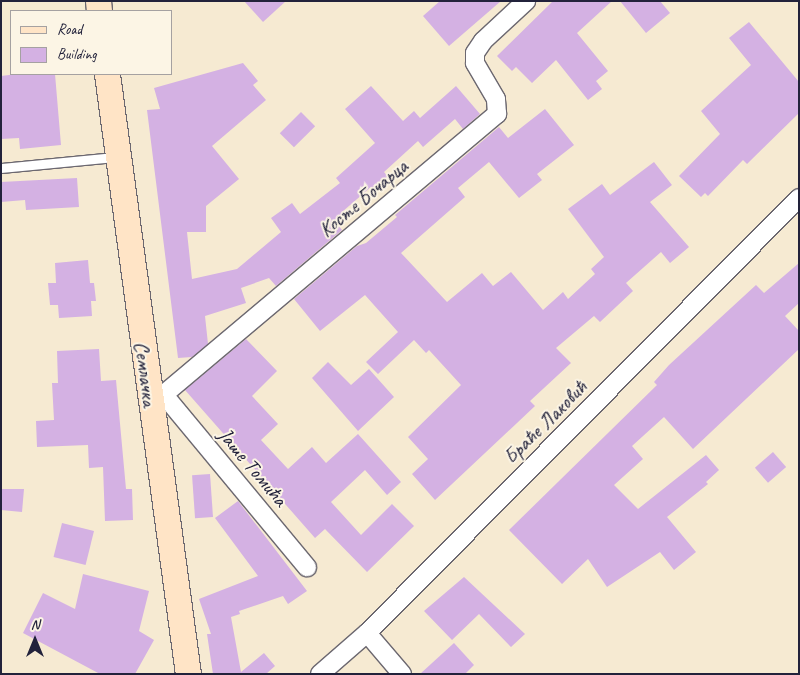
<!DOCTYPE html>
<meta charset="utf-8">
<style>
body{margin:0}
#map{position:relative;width:800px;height:675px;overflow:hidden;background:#f6ead2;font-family:Caveat,sans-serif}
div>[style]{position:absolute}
.building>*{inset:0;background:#d4b1e3;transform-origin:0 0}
.roads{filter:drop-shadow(1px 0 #6c6870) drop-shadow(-1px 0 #6c6870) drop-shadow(0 1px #6c6870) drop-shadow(0 -1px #6c6870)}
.lane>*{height:9px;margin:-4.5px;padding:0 4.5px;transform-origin:4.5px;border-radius:4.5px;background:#fff}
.street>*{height:18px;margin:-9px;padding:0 9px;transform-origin:9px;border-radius:9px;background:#fff}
.secondary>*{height:25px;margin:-12.5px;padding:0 12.5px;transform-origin:12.5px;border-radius:12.5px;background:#ffe4c6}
span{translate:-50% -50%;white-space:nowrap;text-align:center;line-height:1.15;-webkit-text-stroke:4px #fcf5e5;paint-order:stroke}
.street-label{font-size:21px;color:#22223b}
.frame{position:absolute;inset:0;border:2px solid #22223b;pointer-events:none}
.legend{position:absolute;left:10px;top:10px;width:162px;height:65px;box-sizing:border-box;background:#fcf5e5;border:1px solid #a5a1a1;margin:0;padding:6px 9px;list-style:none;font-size:15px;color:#22223b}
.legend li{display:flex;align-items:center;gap:10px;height:25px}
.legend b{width:25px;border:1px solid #a5a1a1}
.north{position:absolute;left:10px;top:615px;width:50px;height:50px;-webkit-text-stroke:4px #fcf5e5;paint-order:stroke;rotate:0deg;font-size:14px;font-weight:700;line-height:20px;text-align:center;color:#22223b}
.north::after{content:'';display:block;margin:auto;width:18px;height:22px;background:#22223b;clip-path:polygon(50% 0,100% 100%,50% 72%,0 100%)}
</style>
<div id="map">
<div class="building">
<div style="clip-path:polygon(244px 1px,286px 1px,263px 22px)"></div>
<div style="clip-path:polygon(440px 1px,501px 1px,449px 46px,423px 16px)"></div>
<div style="clip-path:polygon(553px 1px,612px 1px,577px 33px,608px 71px,596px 81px,602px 89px,588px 100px,556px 60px,532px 83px,516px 67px,512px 71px,497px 56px)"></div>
<div style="clip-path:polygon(620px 1px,660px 1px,670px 13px,646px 33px)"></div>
<div style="clip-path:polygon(749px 22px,799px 82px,799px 113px,747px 164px,743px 160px,708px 196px,705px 193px,701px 197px,679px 176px,720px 134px,701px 111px,751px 65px,729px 38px)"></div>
<div style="clip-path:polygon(243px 63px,258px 81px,253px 85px,266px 100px,212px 146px,239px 179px,206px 206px,206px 232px,187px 232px,192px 279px,237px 269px,281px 232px,271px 218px,292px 203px,300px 214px,340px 183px,336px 178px,375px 143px,345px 109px,371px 86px,403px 121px,414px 111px,420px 118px,456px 86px,480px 114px,463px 129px,455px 119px,423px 147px,418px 141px,384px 172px,389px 178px,375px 191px,371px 187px,342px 212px,346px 217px,338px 225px,342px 230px,276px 286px,269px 278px,241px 288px,246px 303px,205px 316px,208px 344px,192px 357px,178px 358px,147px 110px,160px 109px,154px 88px)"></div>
<div style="clip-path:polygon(17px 74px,55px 74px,61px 145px,20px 149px,19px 138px,1px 139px,1px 76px)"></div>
<div style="clip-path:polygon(545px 109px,574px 145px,537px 174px,542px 180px,519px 198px,489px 162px,458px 188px,465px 197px,401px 253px,447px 302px,482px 273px,493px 286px,511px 272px,543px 310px,563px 292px,568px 299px,595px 274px,591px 269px,604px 257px,568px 209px,602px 184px,610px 195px,654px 162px,672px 185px,650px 202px,689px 247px,670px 263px,661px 252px,626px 283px,633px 291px,600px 322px,594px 316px,556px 348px,571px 363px,530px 401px,535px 406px,435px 500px,412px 474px,428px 459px,408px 437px,461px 385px,429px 350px,426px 353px,414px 340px,378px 374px,366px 362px,398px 332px,365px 295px,320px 331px,294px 299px,357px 246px,366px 243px,397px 217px,395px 215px,499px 127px,508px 138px)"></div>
<div style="left:301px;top:112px;width:20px;height:30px;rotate:45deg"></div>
<div style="clip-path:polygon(77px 178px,79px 207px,26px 210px,25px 200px,1px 202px,1px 182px)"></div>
<div style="clip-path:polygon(88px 260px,90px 283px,94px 283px,96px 301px,91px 301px,92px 316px,59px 318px,58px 305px,50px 305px,48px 283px,56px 283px,55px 263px)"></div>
<div style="clip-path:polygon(799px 263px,799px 303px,785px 316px,799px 331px,799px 349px,693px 449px,664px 417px,632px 446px,643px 459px,614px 485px,638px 509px,706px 455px,719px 470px,706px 482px,708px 484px,667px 517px,696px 552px,674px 570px,660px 552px,607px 587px,588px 559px,562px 584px,509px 530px,657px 385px,654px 382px,669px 365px,756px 285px,764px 293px)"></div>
<div style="clip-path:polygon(246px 339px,277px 371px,252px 396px,278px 424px,261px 440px,288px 469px,312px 447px,326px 463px,358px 434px,401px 482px,387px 495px,365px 470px,331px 502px,361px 535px,392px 504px,414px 526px,367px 572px,325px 529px,315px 538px,185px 390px)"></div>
<div style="clip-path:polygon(99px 349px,101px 381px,116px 380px,126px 489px,132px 489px,133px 520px,105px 521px,103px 467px,89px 468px,88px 445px,37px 447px,36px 421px,54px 420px,52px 383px,58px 383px,57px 351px)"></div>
<div style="clip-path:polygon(328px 362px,351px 385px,369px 369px,394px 397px,358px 431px,312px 378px)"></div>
<div style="left:773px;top:452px;width:20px;height:24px;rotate:49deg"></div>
<div style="left:210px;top:474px;width:43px;height:18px;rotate:86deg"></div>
<div style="clip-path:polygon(1px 489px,24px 489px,22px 512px,1px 510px)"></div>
<div style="clip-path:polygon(238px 501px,307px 591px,288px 604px,283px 596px,239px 611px,240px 614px,231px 617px,241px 672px,264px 653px,275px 666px,266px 674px,213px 674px,207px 634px,211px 634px,199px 599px,258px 576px,215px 518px)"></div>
<div style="left:62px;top:523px;width:33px;height:35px;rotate:14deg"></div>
<div style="clip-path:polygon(83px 574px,149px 591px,139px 631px,154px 640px,135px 674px,100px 674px,23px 633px,43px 593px,75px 609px)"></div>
<div style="clip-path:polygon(464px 577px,525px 634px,511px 647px,479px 614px,452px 640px,424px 611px)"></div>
<div style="clip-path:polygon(454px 643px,474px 665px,465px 674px,420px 674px)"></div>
</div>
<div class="roads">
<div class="lane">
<div style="left:1px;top:168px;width:115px;rotate:-5.5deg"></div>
</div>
<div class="street">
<div style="left:164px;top:395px;width:224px;rotate:50.3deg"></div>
<div style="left:150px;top:406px;width:454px;rotate:-40.1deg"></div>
<div style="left:497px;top:114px;width:15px;rotate:-94deg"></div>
<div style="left:496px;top:99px;width:42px;rotate:-120.3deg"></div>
<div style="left:475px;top:63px;width:10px;rotate:-90deg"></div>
<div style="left:475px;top:53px;width:14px;rotate:-56deg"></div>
<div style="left:483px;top:41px;width:59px;rotate:-42.9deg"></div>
<div style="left:367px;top:633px;width:54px;rotate:49.5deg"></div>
<div style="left:320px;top:674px;width:62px;rotate:-41.1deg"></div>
<div style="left:367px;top:633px;width:613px;rotate:-45.2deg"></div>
</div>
<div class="secondary">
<div style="left:98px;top:1px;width:10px;rotate:84deg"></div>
<div style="left:107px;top:74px;width:605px;rotate:82.31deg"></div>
</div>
</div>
<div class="street-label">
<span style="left:363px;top:198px;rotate:-40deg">Косте Бочарца</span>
<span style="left:146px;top:374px;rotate:82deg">Семлачка</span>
<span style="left:545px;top:422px;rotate:-45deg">Браће Лаковић</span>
<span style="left:253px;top:467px;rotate:50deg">Јаше Томића</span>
</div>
<div class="frame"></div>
<ul class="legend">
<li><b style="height:6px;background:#ffe4c6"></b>Road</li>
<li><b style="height:14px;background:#d4b1e3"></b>Building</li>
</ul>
<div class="north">N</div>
</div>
